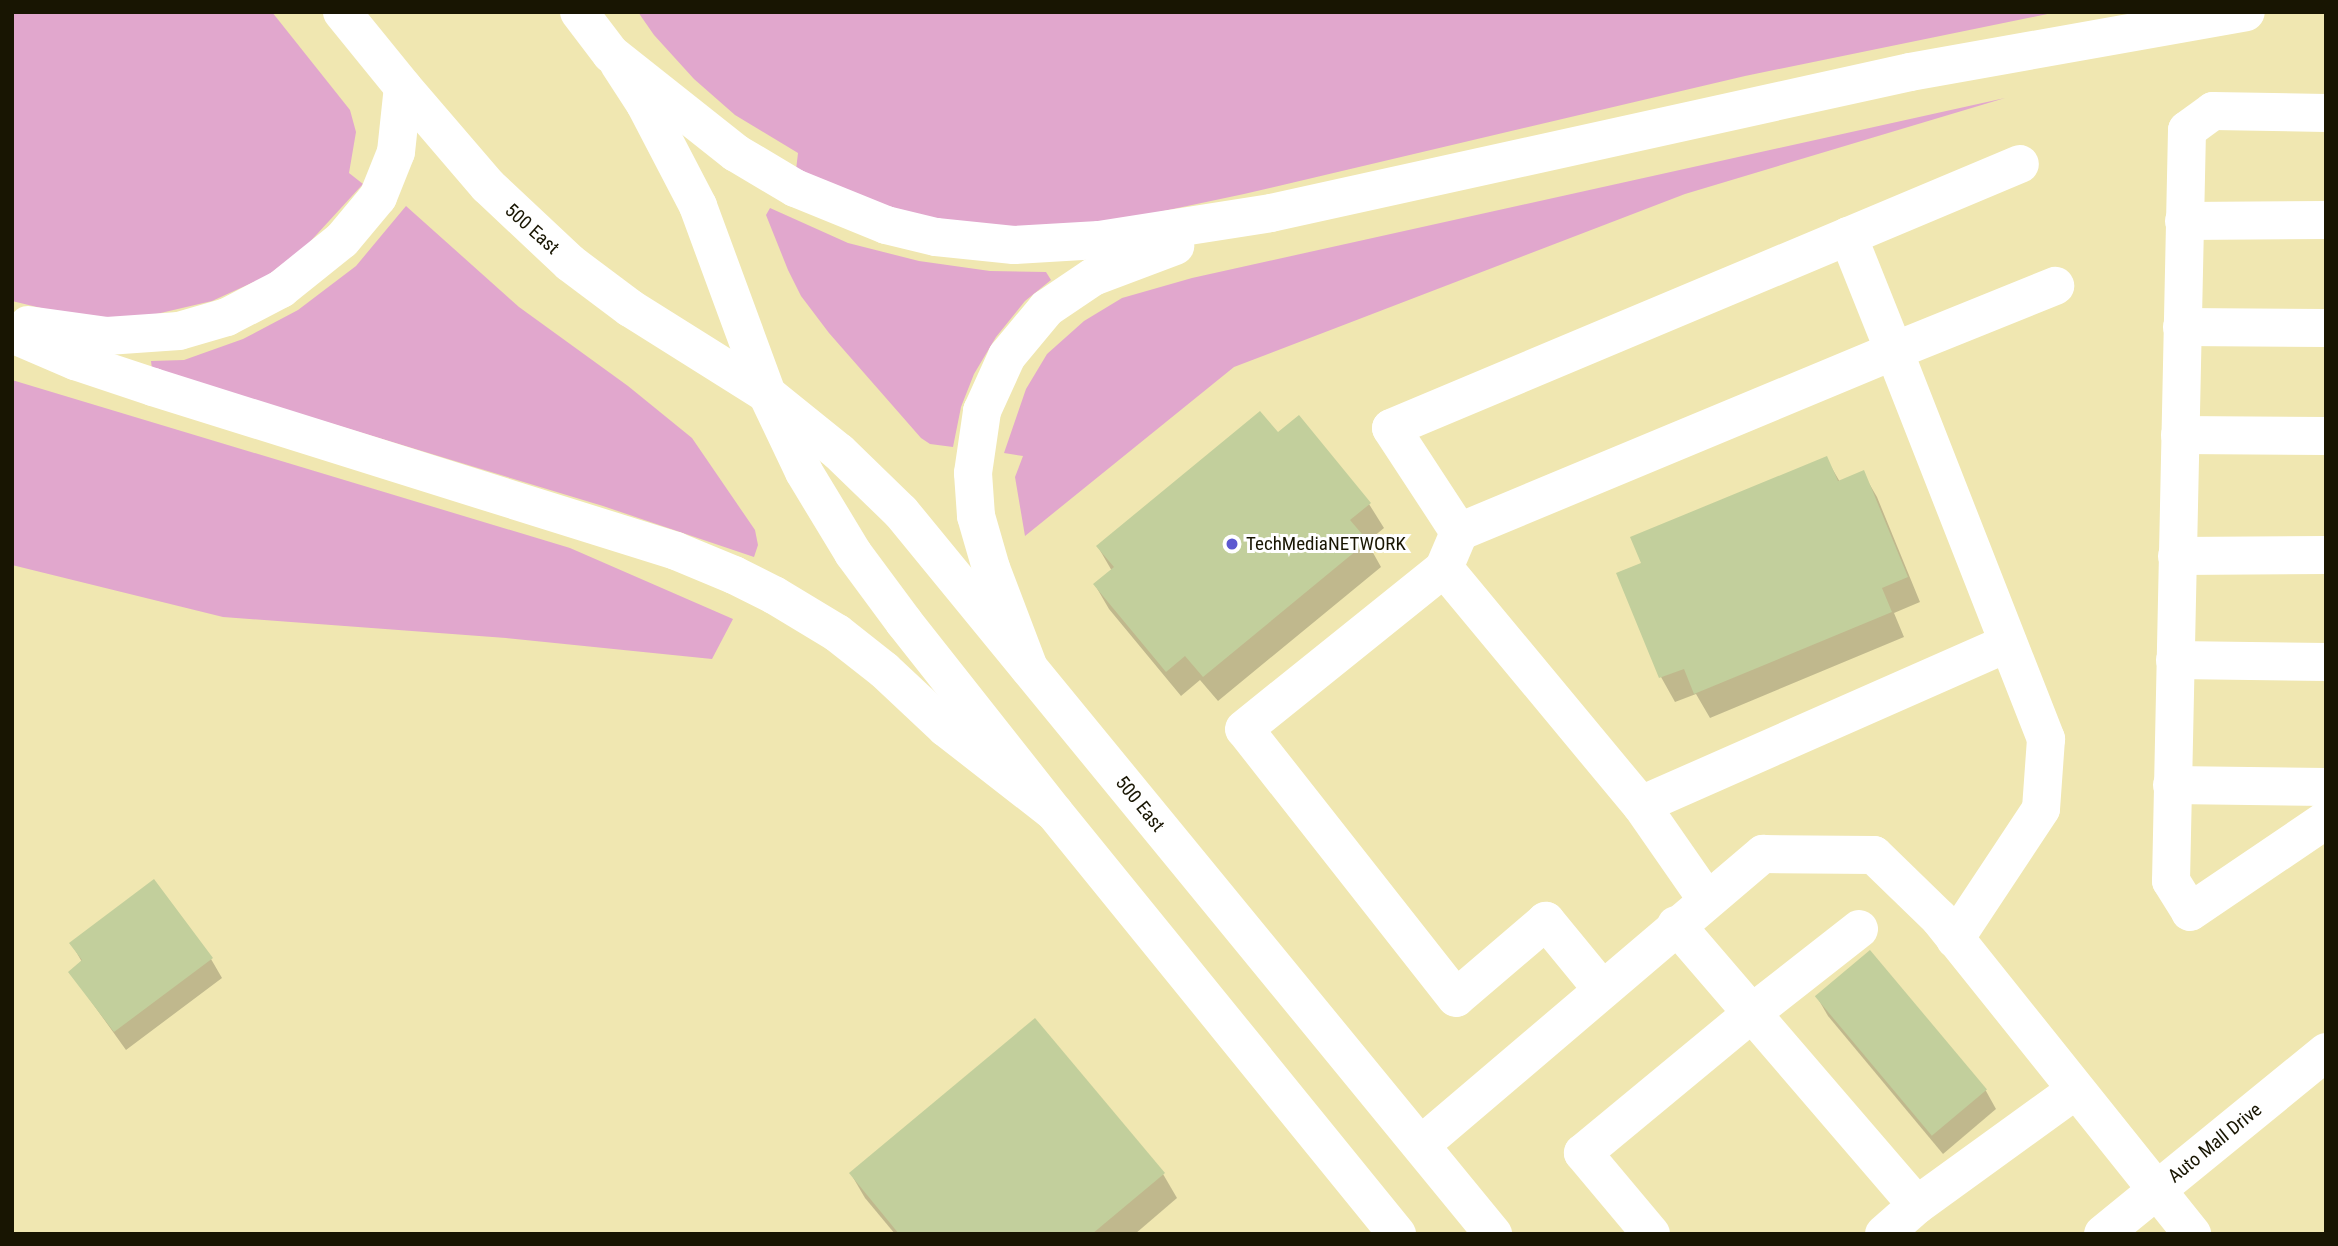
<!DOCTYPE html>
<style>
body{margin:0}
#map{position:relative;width:2338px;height:1246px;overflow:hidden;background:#f0e7b1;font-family:"Roboto Condensed",sans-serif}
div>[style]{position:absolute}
.green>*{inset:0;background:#e1a7cd}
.shadow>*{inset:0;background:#0003}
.building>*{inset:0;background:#c2cf9c;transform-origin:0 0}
.minor>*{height:38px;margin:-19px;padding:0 19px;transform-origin:19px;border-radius:19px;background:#fff}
.major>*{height:38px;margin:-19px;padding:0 19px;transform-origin:19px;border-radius:19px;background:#fff}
.highway>*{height:38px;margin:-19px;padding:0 19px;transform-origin:19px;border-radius:19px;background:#fff}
.dots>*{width:19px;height:19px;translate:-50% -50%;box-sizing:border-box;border:4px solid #fff;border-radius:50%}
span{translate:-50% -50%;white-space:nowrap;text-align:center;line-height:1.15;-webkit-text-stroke:6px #fff;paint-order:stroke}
.street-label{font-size:19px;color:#181502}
.poi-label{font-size:19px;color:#181502}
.left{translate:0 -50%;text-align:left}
.frame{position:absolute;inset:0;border:14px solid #181502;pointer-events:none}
</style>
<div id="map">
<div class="green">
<div style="clip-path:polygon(12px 12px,272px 12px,350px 110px,356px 132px,349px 173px,363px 184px,307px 245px,267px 276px,212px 301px,152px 315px,95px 321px,12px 301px)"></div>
<div style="clip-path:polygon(638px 12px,2057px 12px,1745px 76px,1244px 194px,1102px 224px,1015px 229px,906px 214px,796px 170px,798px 153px,735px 115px,694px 79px,654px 35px)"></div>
<div style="clip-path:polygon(2005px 98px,1685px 194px,1234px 367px,1025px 536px,1015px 477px,1023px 456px,1004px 453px,1026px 389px,1047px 354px,1084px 321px,1122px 298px,1192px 278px)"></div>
<div style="clip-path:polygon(406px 206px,519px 307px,628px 386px,692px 438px,755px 530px,758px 545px,754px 557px,603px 506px,152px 369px,151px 361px,184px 360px,243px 339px,298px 310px,356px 266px)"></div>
<div style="clip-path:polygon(770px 208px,848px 243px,919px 261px,990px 271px,1046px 272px,1051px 280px,1025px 301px,996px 337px,974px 374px,961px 407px,953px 447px,930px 444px,921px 438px,829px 333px,801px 296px,788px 270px,766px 215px)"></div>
<div style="clip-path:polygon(12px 380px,570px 548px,733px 619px,712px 659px,506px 638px,223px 617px,12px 565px)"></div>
</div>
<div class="shadow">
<div style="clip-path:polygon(1278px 435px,1369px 504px,1384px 528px,1367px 542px,1381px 567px,1218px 701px,1200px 680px,1181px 696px,1109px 609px,1095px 585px,1112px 571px,1098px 547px)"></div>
<div style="clip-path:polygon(1826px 458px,1840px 482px,1863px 473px,1877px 497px,1920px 602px,1894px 613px,1904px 637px,1710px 718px,1696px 694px,1675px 702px,1661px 677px,1643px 564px)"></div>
<div style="clip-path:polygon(71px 943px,211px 959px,222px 978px,126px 1050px,70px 972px,82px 962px)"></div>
<div style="clip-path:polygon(1870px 953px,1986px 1091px,1996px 1109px,1943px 1154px,1828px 1016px,1817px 997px)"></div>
<div style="clip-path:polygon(851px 1174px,1163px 1174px,1177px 1198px,1135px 1234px,895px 1234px,865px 1198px)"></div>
</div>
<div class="building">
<div style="clip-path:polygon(1260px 411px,1278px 432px,1299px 415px,1371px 503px,1350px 520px,1368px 541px,1203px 677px,1185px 656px,1166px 672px,1093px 584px,1114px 567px,1096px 546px)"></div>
<div style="clip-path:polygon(1827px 456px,1838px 481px,1864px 470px,1908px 577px,1882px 588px,1892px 612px,1694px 694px,1684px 669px,1659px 678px,1616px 573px,1641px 563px,1630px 537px)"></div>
<div style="clip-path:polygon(154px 879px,213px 958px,114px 1032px,68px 972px,82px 960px,69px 943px)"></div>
<div style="left:1870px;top:950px;width:182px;height:72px;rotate:50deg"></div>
<div style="clip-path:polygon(1035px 1018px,1165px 1173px,1092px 1234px,899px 1234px,849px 1173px)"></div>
</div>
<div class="minor">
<div style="left:619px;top:64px;width:48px;rotate:57deg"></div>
<div style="left:645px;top:104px;width:115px;rotate:62.5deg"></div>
<div style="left:698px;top:206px;width:200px;rotate:69.8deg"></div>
<div style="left:767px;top:394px;width:86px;rotate:64.6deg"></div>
<div style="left:804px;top:472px;width:95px;rotate:58.8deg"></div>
<div style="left:853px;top:553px;width:86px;rotate:53.5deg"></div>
<div style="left:904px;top:622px;width:242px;rotate:51.7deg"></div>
<div style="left:1054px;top:812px;width:544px;rotate:50.9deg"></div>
<div style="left:403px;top:87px;width:130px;rotate:49.4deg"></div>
<div style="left:488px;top:186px;width:112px;rotate:43.2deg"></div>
<div style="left:570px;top:263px;width:75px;rotate:36.9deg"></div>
<div style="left:630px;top:308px;width:162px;rotate:32.1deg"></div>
<div style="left:767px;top:394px;width:92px;rotate:38.9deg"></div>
<div style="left:839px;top:452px;width:86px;rotate:44.1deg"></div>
<div style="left:901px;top:512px;width:934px;rotate:50.65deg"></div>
<div style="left:2326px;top:113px;width:113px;rotate:-179deg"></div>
<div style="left:2213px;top:111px;width:32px;rotate:144deg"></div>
<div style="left:2187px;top:130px;width:751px;rotate:91.22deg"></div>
<div style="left:2171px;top:881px;width:36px;rotate:58deg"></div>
<div style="left:2190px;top:912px;width:164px;rotate:-34.1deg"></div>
<div style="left:2184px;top:221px;width:142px;rotate:-0.4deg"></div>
<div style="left:1848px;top:236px;width:124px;rotate:68.2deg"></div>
<div style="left:1894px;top:351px;width:174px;rotate:-22deg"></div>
<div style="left:2182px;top:327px;width:144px;rotate:0.4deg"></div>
<div style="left:2180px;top:435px;width:146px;rotate:0.4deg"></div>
<div style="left:1459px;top:532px;width:124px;rotate:-123.2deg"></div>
<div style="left:1391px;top:428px;width:682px;rotate:-22.77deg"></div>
<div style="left:2177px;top:556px;width:149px;rotate:-0.4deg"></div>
<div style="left:1444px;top:568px;width:308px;rotate:50.3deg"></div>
<div style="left:1641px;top:805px;width:116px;rotate:55.2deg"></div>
<div style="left:2175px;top:660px;width:151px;rotate:0.8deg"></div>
<div style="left:2172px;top:785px;width:154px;rotate:0.7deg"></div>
<div style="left:1641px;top:805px;width:401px;rotate:-23.8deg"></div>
<div style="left:1676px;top:925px;width:369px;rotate:49.3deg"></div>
<div style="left:1601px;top:988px;width:87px;rotate:-129.4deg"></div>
<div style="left:1546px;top:921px;width:118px;rotate:139.5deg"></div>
<div style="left:1456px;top:998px;width:342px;rotate:-128.2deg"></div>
<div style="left:1244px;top:729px;width:257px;rotate:-38.8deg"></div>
<div style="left:1444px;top:568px;width:39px;rotate:-67deg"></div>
<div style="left:1459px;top:532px;width:471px;rotate:-22.6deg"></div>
<div style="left:1894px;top:351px;width:417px;rotate:68.6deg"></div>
<div style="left:2046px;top:739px;width:70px;rotate:94.1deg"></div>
<div style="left:2041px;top:809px;width:156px;rotate:123.5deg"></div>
<div style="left:1422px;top:1144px;width:448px;rotate:-40.4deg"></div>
<div style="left:1763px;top:854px;width:111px;rotate:0.5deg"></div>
<div style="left:1874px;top:855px;width:91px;rotate:44.1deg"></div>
<div style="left:1939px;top:918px;width:405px;rotate:51.3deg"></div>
<div style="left:1651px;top:1234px;width:106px;rotate:-130deg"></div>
<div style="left:1583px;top:1153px;width:219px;rotate:-39.6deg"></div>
<div style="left:1752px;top:1013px;width:136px;rotate:-38.1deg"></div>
<div style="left:1884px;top:1234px;width:44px;rotate:-41.3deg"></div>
<div style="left:1917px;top:1205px;width:196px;rotate:-35.9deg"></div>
<div style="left:2103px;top:1234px;width:288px;rotate:-39.2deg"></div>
</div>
<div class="major">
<div style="left:342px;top:12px;width:97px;rotate:50.9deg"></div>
<div style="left:579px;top:12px;width:53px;rotate:52.7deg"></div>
</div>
<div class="highway">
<div style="left:611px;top:54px;width:159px;rotate:38.4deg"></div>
<div style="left:736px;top:153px;width:69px;rotate:30.7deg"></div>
<div style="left:795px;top:188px;width:98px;rotate:22.1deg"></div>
<div style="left:886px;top:225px;width:51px;rotate:13.5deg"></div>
<div style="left:936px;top:237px;width:78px;rotate:5.9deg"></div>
<div style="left:1014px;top:245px;width:85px;rotate:-3.4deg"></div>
<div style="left:1099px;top:240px;width:174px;rotate:-8.9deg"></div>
<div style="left:1271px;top:213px;width:654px;rotate:-12.44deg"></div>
<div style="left:1910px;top:72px;width:341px;rotate:-10.1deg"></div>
<div style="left:28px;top:325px;width:80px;rotate:7.9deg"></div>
<div style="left:107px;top:336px;width:72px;rotate:-4deg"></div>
<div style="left:179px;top:331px;width:50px;rotate:-16.3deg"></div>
<div style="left:227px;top:317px;width:61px;rotate:-27.4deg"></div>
<div style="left:281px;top:289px;width:78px;rotate:-38.8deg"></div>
<div style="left:342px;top:240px;width:56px;rotate:-50.1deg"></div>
<div style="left:378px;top:197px;width:48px;rotate:-68.2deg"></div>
<div style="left:396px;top:152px;width:65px;rotate:-83.9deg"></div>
<div style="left:12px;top:334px;width:69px;rotate:23.2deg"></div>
<div style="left:75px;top:361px;width:82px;rotate:18.4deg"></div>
<div style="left:153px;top:387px;width:548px;rotate:17.41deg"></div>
<div style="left:676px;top:551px;width:63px;rotate:22.5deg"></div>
<div style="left:734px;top:575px;width:45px;rotate:26.6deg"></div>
<div style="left:774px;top:595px;width:74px;rotate:31.1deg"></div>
<div style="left:837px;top:633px;width:60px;rotate:38.2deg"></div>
<div style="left:884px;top:670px;width:85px;rotate:43.1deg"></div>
<div style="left:946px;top:728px;width:137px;rotate:37.9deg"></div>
<div style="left:1029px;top:668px;width:107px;rotate:-110.8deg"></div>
<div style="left:991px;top:568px;width:54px;rotate:-106.1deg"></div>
<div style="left:976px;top:516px;width:43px;rotate:-94deg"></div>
<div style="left:973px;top:473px;width:63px;rotate:-81.7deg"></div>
<div style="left:982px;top:411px;width:60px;rotate:-65.6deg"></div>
<div style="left:1007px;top:356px;width:62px;rotate:-50.2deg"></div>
<div style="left:1047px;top:308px;width:55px;rotate:-34deg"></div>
<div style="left:1093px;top:277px;width:88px;rotate:-20.7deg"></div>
</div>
<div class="dots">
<div style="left:1232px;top:544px;background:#5c58d0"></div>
</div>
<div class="street-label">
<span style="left:532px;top:229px;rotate:42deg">500 East</span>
<span style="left:1140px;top:804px;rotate:51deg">500 East</span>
<span style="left:2215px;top:1143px;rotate:-39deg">Auto Mall Drive</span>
</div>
<div class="poi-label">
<span class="left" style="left:1246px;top:544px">TechMediaNETWORK</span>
</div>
<div class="frame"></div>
</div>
